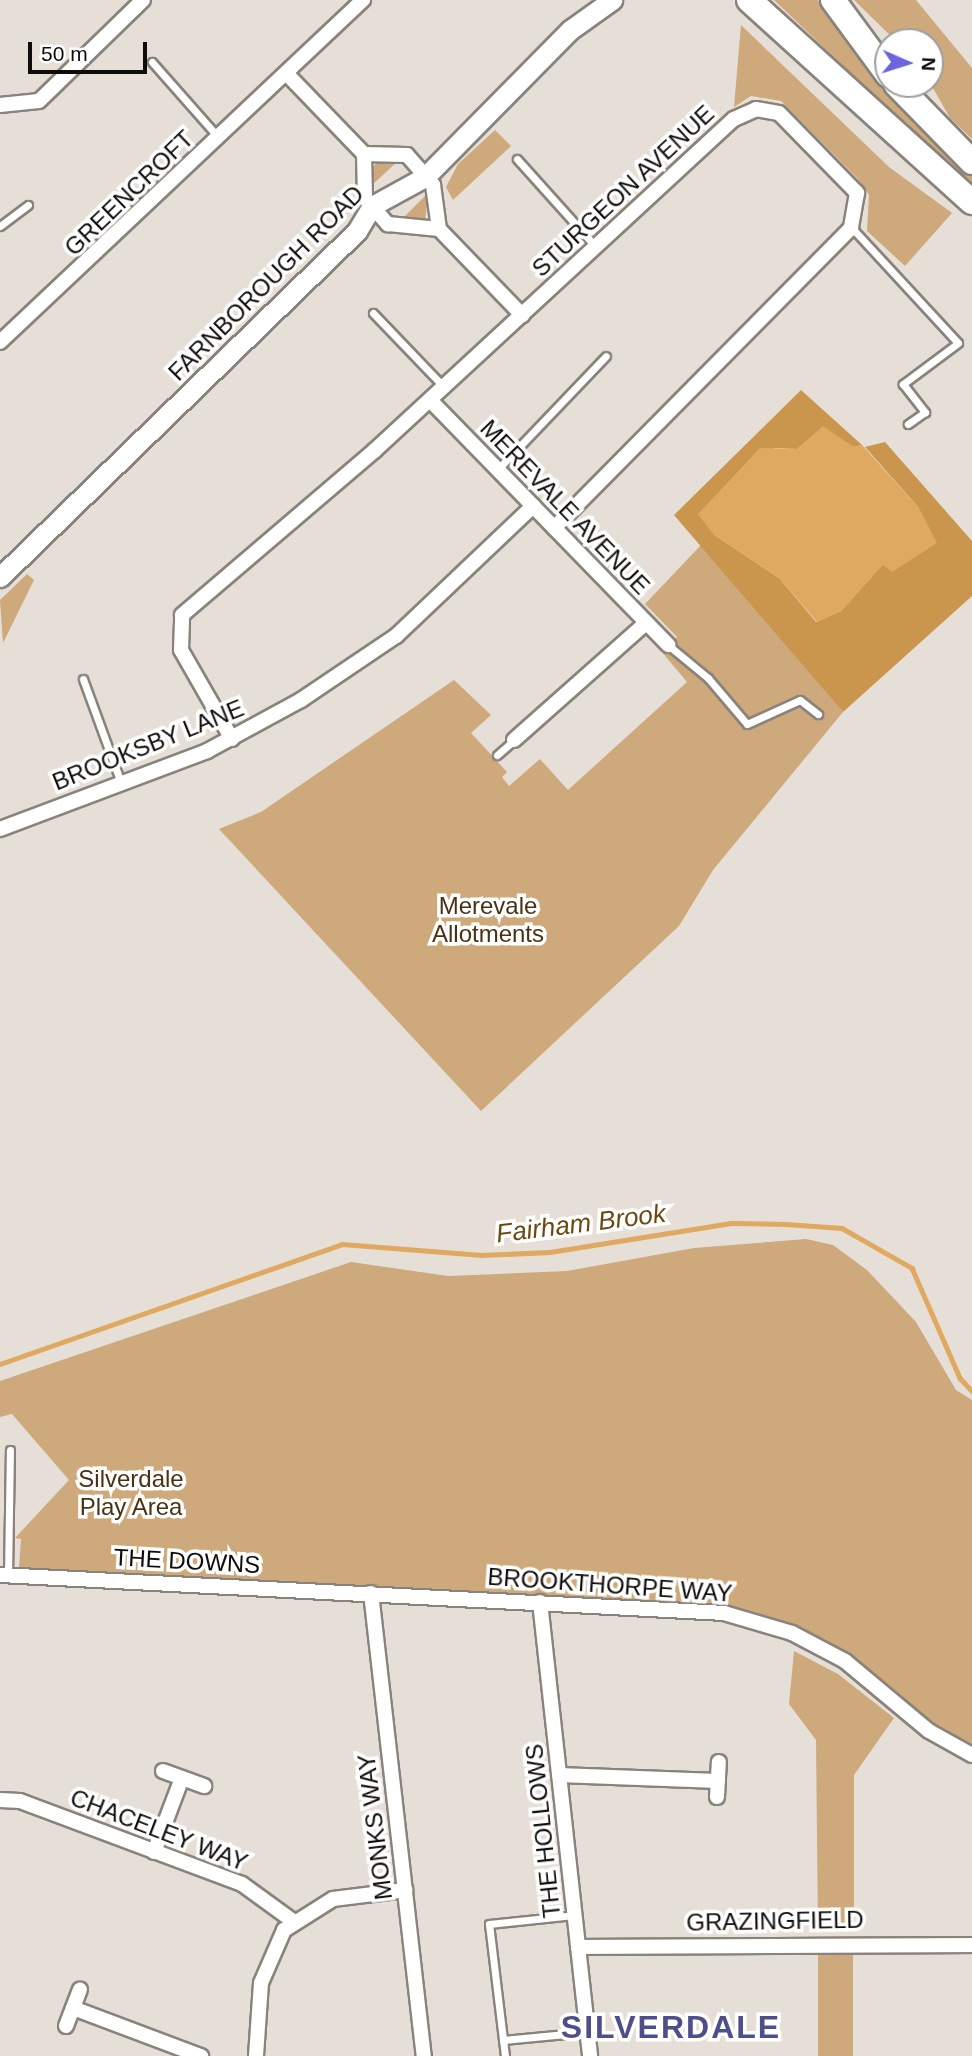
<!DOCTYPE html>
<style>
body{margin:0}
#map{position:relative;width:972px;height:2056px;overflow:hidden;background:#e6dfd7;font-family:Helvetica,sans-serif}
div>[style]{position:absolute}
.green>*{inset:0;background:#cda97b;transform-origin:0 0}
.forest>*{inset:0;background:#ca954d}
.water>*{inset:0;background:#dfa962}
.stream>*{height:4.5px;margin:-2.25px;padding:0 2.25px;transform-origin:2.25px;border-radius:2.25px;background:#dfa962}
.roads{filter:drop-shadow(2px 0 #89837b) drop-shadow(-2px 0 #89837b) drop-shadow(0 2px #89837b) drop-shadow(0 -2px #89837b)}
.lane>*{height:7px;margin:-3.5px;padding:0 3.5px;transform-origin:3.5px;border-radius:3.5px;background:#fff}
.street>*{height:14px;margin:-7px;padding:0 7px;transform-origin:7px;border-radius:7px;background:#fff}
.secondary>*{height:19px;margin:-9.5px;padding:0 9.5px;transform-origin:9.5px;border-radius:9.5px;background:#fff}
.highway>*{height:24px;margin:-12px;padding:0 12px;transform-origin:12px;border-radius:12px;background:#fff}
span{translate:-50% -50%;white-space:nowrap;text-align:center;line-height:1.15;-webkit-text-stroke:7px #fff;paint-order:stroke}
.street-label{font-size:24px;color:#0f0d0b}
.park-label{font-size:24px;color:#493213}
.water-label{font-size:26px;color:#6d4912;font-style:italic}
.district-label{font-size:32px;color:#4f4e8c;font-weight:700;letter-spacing:2px}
.north{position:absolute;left:874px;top:28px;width:70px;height:70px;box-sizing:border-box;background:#fff;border:2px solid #9f9e9d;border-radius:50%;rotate:93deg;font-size:19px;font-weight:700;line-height:28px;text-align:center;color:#0f0d0b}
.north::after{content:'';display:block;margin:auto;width:24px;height:32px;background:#6e64de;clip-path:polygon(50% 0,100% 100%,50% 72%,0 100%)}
.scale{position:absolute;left:28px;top:42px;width:119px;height:32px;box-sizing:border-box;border:4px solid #0f0d0b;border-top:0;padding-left:9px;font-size:21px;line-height:24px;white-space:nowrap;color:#0f0d0b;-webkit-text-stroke:5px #fff;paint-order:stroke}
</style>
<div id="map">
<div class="green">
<div style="clip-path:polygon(774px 0,818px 0,865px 62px,972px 175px,972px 189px)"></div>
<div style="clip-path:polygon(854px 0,916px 0,972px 68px,972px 139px,950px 118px,930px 83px,930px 42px,897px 42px)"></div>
<div style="clip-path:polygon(741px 25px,889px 167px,952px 213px,905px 266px,867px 231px,869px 195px,858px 179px,781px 101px,751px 96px,734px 107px)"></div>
<div style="clip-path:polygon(495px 130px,511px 146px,453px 200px,446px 187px,458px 164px)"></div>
<div style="clip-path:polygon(378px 161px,397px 162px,372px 185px,371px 170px)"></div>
<div style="clip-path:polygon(428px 196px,425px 221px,402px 219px,425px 196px)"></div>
<div style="clip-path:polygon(702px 544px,843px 712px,713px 870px,679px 926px,481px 1111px,219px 829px,261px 812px,454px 680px,491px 715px,471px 733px,507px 772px,502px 777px,509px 786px,540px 759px,568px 790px,687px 682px,661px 651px,677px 637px,645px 604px)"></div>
<div style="clip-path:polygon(27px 574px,34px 580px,3px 643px,0 600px)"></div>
<div style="clip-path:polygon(806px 1239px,833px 1245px,867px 1270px,916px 1322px,956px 1390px,972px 1400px,972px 1746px,930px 1725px,841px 1650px,802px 1629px,724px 1604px,19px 1568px,21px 1539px,15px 1538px,69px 1480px,12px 1414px,0 1417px,0 1381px,351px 1262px,448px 1276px,567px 1271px,694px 1248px)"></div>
<div style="clip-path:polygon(794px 1651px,838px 1674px,894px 1718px,854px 1775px,854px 1929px,818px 1930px,816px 1740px,789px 1704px)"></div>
<div style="left:818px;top:1953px;width:35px;height:103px"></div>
</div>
<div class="forest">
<div style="clip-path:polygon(801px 390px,862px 445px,853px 447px,823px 427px,797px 449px,774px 448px,713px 534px,779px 578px,816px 622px,841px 611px,883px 564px,919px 508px,865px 447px,885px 442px,972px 541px,972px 596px,843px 712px,674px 515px)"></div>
</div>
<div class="water">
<div style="clip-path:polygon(823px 426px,853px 447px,862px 445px,919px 508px,937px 543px,892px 572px,883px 565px,841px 611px,817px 622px,779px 578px,713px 534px,698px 514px,760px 448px,797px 449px)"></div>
</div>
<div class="stream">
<div style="left:0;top:1364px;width:362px;rotate:-19.3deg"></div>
<div style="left:342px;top:1244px;width:140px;rotate:4.5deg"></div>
<div style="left:482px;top:1255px;width:68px;rotate:-2.5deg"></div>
<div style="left:550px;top:1252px;width:183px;rotate:-9.1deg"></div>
<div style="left:731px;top:1223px;width:55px;rotate:1deg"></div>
<div style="left:786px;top:1224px;width:56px;rotate:4.1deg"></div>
<div style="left:842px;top:1228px;width:81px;rotate:29.7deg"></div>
<div style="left:912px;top:1268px;width:120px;rotate:66.4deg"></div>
<div style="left:960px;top:1378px;width:18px;rotate:47deg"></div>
</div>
<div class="roads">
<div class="lane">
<div style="left:152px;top:62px;width:101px;rotate:48.6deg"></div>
<div style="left:517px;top:159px;width:118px;rotate:48.1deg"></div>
<div style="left:0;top:226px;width:35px;rotate:-37deg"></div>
<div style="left:852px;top:228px;width:156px;rotate:47.3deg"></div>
<div style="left:958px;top:343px;width:69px;rotate:143.3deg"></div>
<div style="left:903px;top:384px;width:36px;rotate:52deg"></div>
<div style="left:925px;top:412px;width:21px;rotate:145deg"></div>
<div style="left:373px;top:313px;width:103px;rotate:46.2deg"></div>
<div style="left:498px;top:469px;width:156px;rotate:-46.3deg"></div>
<div style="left:668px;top:645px;width:52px;rotate:39.5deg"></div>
<div style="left:708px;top:678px;width:60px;rotate:49.7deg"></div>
<div style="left:747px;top:724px;width:58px;rotate:-24.4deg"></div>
<div style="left:800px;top:700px;width:23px;rotate:38deg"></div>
<div style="left:83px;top:679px;width:111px;rotate:69.9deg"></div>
<div style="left:497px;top:755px;width:23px;rotate:-41deg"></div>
<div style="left:8px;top:1575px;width:125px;rotate:-89.1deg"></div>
<div style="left:503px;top:2040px;width:84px;rotate:-5.4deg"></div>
<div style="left:505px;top:2056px;width:133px;rotate:-96.9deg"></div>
<div style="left:489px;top:1924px;width:85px;rotate:-6deg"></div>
</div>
<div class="street">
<div style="left:286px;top:73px;width:112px;rotate:46.1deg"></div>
<div style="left:364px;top:154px;width:44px;rotate:88.7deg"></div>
<div style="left:365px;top:198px;width:35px;rotate:49deg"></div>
<div style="left:388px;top:224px;width:51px;rotate:5.6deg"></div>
<div style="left:0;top:105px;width:39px;rotate:-6deg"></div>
<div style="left:39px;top:101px;width:145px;rotate:-44.2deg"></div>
<div style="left:364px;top:154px;width:43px;rotate:1.3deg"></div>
<div style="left:407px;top:155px;width:40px;rotate:49deg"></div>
<div style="left:433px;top:185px;width:44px;rotate:82.2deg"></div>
<div style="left:439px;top:229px;width:120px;rotate:46deg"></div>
<div style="left:0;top:342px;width:499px;rotate:-43.3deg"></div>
<div style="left:430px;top:400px;width:342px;rotate:45.8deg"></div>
<div style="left:232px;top:739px;width:103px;rotate:-119.8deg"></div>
<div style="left:181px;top:650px;width:35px;rotate:-88deg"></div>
<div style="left:182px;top:615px;width:253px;rotate:-40.5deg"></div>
<div style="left:374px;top:451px;width:490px;rotate:-42.7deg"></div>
<div style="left:734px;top:119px;width:24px;rotate:-24deg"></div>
<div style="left:756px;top:109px;width:23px;rotate:10deg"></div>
<div style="left:779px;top:113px;width:112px;rotate:45.7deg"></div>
<div style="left:857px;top:193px;width:36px;rotate:100deg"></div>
<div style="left:851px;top:228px;width:422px;rotate:134.7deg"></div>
<div style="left:514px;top:740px;width:176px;rotate:-41.6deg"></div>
<div style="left:0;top:829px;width:221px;rotate:-20.6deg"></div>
<div style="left:207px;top:751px;width:107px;rotate:-28.5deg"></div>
<div style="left:301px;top:700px;width:115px;rotate:-34deg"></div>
<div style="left:396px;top:636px;width:189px;rotate:-43.5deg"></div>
<div style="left:0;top:1575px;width:725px;rotate:3deg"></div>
<div style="left:724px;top:1613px;width:71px;rotate:16.4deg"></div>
<div style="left:792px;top:1633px;width:60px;rotate:27.8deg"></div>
<div style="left:845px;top:1661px;width:109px;rotate:39.8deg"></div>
<div style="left:929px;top:1731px;width:49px;rotate:29.2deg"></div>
<div style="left:371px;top:1593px;width:466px;rotate:83.5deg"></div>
<div style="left:540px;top:1602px;width:457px;rotate:83.7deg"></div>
<div style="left:163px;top:1771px;width:44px;rotate:20.1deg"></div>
<div style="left:559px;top:1775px;width:159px;rotate:2.2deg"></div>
<div style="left:717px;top:1797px;width:35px;rotate:-87deg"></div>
<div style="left:0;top:1800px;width:20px;rotate:3deg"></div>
<div style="left:20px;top:1801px;width:237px;rotate:20.5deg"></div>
<div style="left:242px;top:1884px;width:63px;rotate:36deg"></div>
<div style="left:154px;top:1852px;width:79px;rotate:-69.3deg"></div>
<div style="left:578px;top:1947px;width:394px;rotate:-0.3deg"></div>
<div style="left:73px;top:2008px;width:137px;rotate:20.6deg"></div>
<div style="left:66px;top:2026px;width:39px;rotate:-69deg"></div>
<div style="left:256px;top:2056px;width:73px;rotate:-86.1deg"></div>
<div style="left:261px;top:1983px;width:58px;rotate:-66.5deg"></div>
<div style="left:284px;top:1930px;width:58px;rotate:-32.3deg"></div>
<div style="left:333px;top:1899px;width:73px;rotate:-7.1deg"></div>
</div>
<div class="secondary">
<div style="left:0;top:577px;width:497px;rotate:-44.1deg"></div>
<div style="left:357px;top:231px;width:29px;rotate:-59deg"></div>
<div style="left:372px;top:206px;width:60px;rotate:-28.7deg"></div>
<div style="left:425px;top:177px;width:206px;rotate:-45.4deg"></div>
<div style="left:570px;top:30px;width:52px;rotate:-35.5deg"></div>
</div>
<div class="highway">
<div style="left:749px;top:0;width:301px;rotate:42.2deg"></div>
<div style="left:833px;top:0;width:93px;rotate:53.7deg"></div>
<div style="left:896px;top:84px;width:109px;rotate:45.7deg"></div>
</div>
</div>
<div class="street-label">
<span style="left:623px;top:191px;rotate:-43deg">STURGEON AVENUE</span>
<span style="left:129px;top:193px;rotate:-44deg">GREENCROFT</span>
<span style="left:266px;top:283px;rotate:-45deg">FARNBOROUGH ROAD</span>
<span style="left:565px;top:507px;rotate:46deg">MEREVALE AVENUE</span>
<span style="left:148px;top:745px;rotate:-22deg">BROOKSBY LANE</span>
<span style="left:187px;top:1561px;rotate:3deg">THE DOWNS</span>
<span style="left:610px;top:1585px;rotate:4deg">BROOKTHORPE WAY</span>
<span style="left:375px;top:1827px;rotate:-97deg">MONKS WAY</span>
<span style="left:159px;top:1830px;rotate:21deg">CHACELEY WAY</span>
<span style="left:543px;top:1831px;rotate:-96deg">THE HOLLOWS</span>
<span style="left:775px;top:1921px;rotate:-1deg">GRAZINGFIELD</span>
</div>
<div class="park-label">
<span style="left:488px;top:920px">Merevale<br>Allotments</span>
<span style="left:131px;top:1493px">Silverdale<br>Play Area</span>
</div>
<div class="water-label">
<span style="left:581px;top:1224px;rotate:-7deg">Fairham Brook</span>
</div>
<div class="district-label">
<span style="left:671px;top:2027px">SILVERDALE</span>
</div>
<div class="north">N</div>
<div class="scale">50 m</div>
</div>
